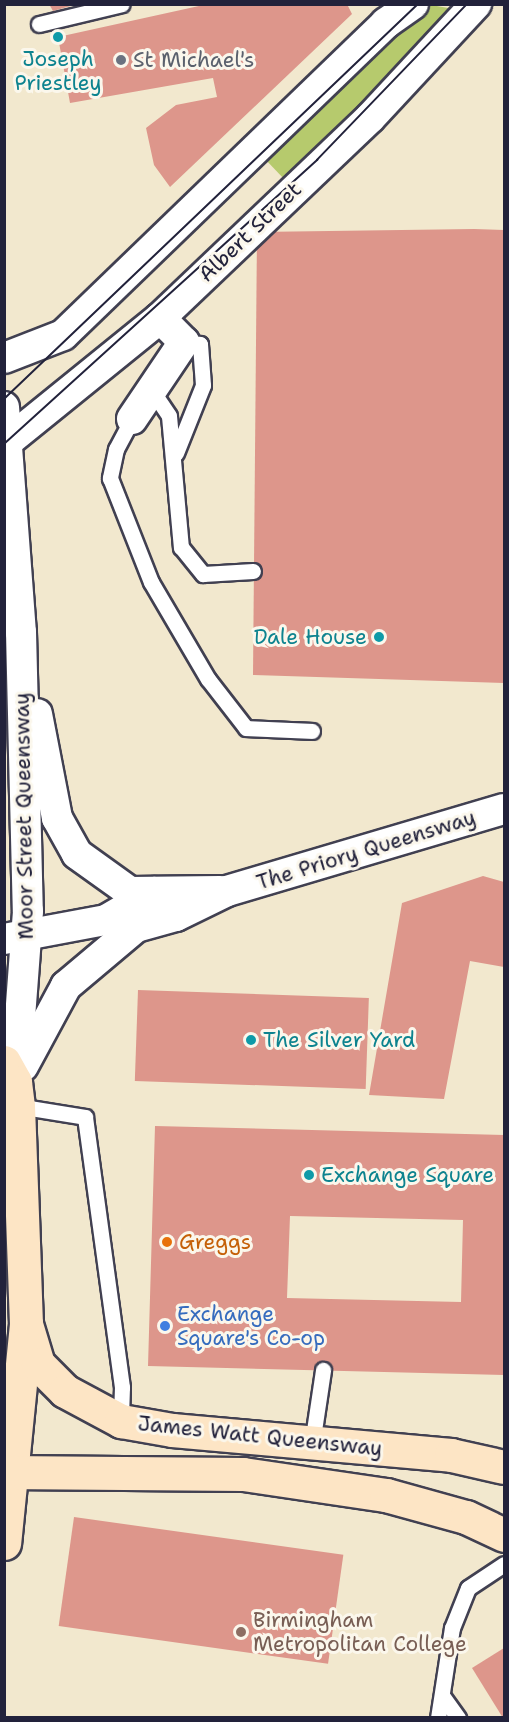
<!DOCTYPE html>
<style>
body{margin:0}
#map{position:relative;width:509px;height:1722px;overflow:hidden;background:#f2e8ce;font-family:"Shantell Sans",sans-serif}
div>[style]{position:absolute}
.green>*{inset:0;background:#b6ca6d}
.building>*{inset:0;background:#dd968b;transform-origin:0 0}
.roads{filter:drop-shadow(2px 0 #414051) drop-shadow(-2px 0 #414051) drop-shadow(0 2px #414051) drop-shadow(0 -2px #414051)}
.lane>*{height:15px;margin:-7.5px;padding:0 7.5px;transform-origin:7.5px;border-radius:7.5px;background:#fff}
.street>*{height:30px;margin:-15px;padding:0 15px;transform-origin:15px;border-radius:15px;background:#fff}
.secondary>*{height:33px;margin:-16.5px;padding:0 16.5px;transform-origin:16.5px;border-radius:16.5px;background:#fde5c5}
.tram>*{height:1.5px;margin:-0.75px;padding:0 0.75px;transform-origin:0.75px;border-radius:0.75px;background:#22223b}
.dots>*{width:16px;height:16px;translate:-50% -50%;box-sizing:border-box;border:3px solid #fbf7ec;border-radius:50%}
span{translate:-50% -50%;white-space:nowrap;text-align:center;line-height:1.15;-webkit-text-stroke:6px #fbf7ec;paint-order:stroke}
.culture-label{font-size:21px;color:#0d838f}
.right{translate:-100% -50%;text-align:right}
.left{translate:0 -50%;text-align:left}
.worship-label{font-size:21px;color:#5b616d}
.street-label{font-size:21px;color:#22223b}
.food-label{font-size:21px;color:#c56008}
.shop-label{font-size:21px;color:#366cbe}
.education-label{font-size:21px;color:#785e54}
.frame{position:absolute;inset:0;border:6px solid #22223b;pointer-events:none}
</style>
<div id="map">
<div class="green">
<div style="clip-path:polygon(431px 5px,454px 9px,379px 92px,285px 180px,264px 158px)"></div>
</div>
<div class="building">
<div style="clip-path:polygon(49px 4px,74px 4px,74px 5px,53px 11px)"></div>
<div style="clip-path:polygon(208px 4px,347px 4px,352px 14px,170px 187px,154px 165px,146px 128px,176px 105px,217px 97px,213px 78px,70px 103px,58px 37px)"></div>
<div style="clip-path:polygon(474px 229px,504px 230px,504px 683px,253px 675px,257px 232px)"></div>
<div style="clip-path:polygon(483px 876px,504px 882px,504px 967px,470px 961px,444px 1099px,369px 1095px,402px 903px)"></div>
<div style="left:138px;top:990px;width:231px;height:91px;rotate:2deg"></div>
<div style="clip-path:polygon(evenodd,155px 1126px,504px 1135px,504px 1375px,148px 1366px,155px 1126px,290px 1216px,463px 1220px,461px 1302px,287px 1298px,290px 1216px)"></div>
<div style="left:74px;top:1517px;width:272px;height:110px;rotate:8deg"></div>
<div style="clip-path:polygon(504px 1648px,504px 1718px,503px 1718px,472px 1668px)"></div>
</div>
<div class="roads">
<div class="lane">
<div style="left:39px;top:24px;width:85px;rotate:-13.5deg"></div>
<div style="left:151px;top:389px;width:32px;rotate:56deg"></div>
<div style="left:169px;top:416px;width:132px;rotate:84.8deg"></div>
<div style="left:181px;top:547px;width:35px;rotate:51deg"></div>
<div style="left:203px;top:574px;width:50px;rotate:-3.4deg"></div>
<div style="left:132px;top:419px;width:34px;rotate:118deg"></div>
<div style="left:116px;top:449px;width:30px;rotate:102deg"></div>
<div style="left:110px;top:478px;width:112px;rotate:68.5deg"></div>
<div style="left:151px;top:582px;width:113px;rotate:59.6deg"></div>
<div style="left:208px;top:679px;width:62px;rotate:52.2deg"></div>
<div style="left:246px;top:728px;width:66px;rotate:2.6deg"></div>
<div style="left:176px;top:453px;width:73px;rotate:-68.3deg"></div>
<div style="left:203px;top:385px;width:41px;rotate:-94.2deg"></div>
<div style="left:200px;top:344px;width:16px;rotate:-173deg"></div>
<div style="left:18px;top:1106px;width:68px;rotate:9.3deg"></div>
<div style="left:85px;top:1117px;width:273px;rotate:82.2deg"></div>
<div style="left:122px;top:1387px;width:34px;rotate:92deg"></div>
<div style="left:312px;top:1444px;width:75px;rotate:-81.5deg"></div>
<div style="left:443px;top:1697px;width:26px;rotate:54deg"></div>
<div style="left:438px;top:1718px;width:91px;rotate:-81.2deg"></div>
<div style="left:452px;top:1628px;width:43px;rotate:-68.2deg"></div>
<div style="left:468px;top:1588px;width:43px;rotate:-33.7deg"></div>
</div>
<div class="street">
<div style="left:4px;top:358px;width:63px;rotate:-21.3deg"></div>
<div style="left:63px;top:335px;width:449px;rotate:-44deg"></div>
<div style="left:386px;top:23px;width:33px;rotate:-35deg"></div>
<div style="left:4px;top:407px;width:226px;rotate:85.7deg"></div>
<div style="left:21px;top:632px;width:279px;rotate:88.6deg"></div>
<div style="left:28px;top:911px;width:171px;rotate:94.3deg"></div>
<div style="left:132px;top:419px;width:93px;rotate:-56deg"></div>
<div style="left:184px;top:342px;width:34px;rotate:-135deg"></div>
<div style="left:7px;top:442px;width:197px;rotate:-39deg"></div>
<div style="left:160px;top:318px;width:290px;rotate:-43.6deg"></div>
<div style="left:370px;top:118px;width:156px;rotate:-47.1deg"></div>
<div style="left:37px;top:714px;width:106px;rotate:79.1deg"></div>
<div style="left:57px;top:818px;width:41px;rotate:60.9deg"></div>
<div style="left:77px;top:854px;width:65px;rotate:35.6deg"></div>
<div style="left:130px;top:892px;width:90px;rotate:-0.6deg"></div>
<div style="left:4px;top:939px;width:104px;rotate:-10.6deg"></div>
<div style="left:106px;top:920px;width:56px;rotate:-30.3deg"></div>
<div style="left:23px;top:1066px;width:91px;rotate:-61.7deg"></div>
<div style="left:66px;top:986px;width:92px;rotate:-40.1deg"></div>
<div style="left:136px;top:927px;width:41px;rotate:-15.4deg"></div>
<div style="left:176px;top:916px;width:57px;rotate:-26.1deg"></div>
<div style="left:227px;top:891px;width:289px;rotate:-16.5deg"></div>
</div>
<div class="secondary">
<div style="left:4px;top:1062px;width:23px;rotate:61deg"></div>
<div style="left:15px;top:1082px;width:24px;rotate:83deg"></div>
<div style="left:18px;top:1106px;width:218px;rotate:87.9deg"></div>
<div style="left:26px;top:1324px;width:220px;rotate:95.7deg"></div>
<div style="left:26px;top:1324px;width:42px;rotate:73.3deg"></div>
<div style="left:38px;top:1364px;width:38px;rotate:45deg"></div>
<div style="left:65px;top:1391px;width:64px;rotate:28.2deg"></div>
<div style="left:121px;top:1421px;width:52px;rotate:10deg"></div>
<div style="left:172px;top:1430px;width:280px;rotate:5.1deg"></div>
<div style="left:451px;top:1455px;width:54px;rotate:12.8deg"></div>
<div style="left:4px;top:1472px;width:239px;rotate:0.5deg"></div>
<div style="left:243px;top:1474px;width:145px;rotate:8.4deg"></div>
<div style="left:386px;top:1495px;width:83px;rotate:15.4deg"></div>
<div style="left:466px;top:1517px;width:42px;rotate:25.3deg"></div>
</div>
</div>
<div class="tram">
<div style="left:4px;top:399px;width:572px;rotate:-43.65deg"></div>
<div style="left:4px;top:444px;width:423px;rotate:-42.2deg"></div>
<div style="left:317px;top:160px;width:216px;rotate:-46.1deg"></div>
</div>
<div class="dots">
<div style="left:58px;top:37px;background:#0f9aa8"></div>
<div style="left:121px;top:60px;background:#6b7280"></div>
<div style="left:379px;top:637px;background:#0f9aa8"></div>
<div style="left:251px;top:1040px;background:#0f9aa8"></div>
<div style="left:309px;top:1175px;background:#0f9aa8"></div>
<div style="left:167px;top:1242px;background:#e8710a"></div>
<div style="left:165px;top:1326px;background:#3f7fe0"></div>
<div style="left:241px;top:1632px;background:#8d6e63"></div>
</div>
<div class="culture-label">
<span style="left:58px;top:71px">Joseph<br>Priestley</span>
<span class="right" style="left:367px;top:637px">Dale House</span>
<span class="left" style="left:263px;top:1040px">The Silver Yard</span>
<span class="left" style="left:321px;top:1175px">Exchange Square</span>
</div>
<div class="worship-label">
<span class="left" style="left:133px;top:60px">St Michael's</span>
</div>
<div class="street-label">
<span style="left:250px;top:232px;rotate:-44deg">Albert Street</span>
<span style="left:24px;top:816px;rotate:-91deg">Moor Street Queensway</span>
<span style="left:366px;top:850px;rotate:-17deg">The Priory Queensway</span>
<span style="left:260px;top:1436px;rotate:6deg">James Watt Queensway</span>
</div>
<div class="food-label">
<span class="left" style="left:179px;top:1242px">Greggs</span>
</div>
<div class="shop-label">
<span class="left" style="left:177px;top:1326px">Exchange<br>Square's Co-op</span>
</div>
<div class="education-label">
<span class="left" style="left:253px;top:1632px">Birmingham<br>Metropolitan College</span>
</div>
<div class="frame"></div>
</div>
